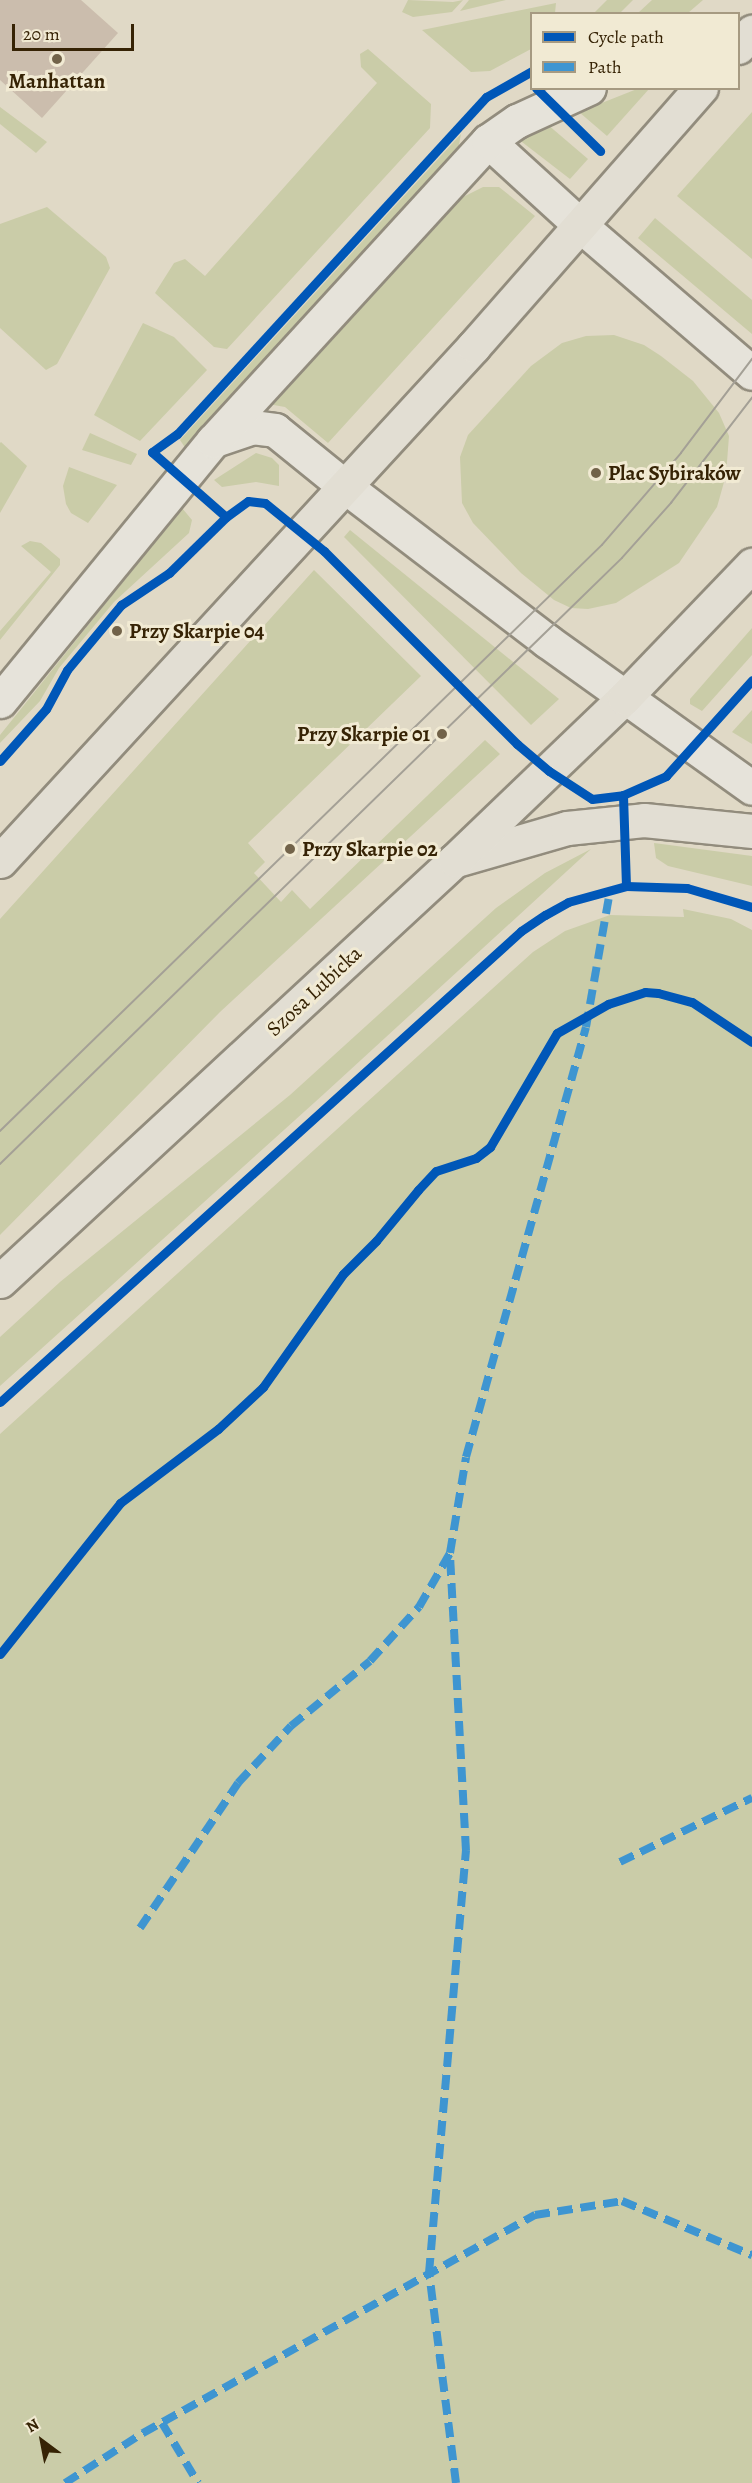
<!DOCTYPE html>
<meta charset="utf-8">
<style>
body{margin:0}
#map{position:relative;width:752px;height:2483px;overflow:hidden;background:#e0d9c6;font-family:Alegreya,serif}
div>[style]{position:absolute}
.green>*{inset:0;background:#cacca8}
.building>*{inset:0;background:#cbbdad}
.roads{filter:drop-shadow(2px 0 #928c7d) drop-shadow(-2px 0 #928c7d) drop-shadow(0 2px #928c7d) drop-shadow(0 -2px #928c7d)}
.minor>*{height:33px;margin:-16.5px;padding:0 16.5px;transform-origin:16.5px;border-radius:16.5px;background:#e6e3da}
.tertiary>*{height:33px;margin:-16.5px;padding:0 16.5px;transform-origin:16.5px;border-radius:16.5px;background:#e6e3da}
.primary>*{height:33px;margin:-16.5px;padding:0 16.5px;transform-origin:16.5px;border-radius:16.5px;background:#e2ded3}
.tram>*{height:1.5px;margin:-0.75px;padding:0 0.75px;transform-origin:0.75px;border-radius:0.75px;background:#a4a096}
.quiet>*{height:8px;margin-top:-4px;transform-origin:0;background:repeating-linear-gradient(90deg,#3e95d1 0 15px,transparent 0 23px)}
.cycleway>*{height:9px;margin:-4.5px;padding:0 4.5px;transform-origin:4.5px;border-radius:4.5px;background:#0057b8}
.dots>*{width:16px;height:16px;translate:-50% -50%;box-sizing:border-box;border:3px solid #f1ead3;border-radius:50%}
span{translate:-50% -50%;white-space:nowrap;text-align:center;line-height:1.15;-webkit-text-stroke:6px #f1ead3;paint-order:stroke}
.poi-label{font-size:21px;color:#362305;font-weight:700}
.left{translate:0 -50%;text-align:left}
.right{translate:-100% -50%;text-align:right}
.street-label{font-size:21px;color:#362305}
.legend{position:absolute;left:530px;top:12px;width:210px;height:78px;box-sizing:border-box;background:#f1ead3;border:2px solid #a69a81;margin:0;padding:8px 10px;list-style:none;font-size:18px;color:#362305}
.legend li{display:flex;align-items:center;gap:12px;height:30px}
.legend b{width:30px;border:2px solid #a69a81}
.north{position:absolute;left:12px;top:2411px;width:60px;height:60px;-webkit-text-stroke:4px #f1ead3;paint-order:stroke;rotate:328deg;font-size:16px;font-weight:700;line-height:24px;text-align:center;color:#362305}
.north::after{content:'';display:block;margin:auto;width:21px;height:27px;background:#362305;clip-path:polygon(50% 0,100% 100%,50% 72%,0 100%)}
.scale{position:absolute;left:12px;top:24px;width:122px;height:27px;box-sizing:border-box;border:3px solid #362305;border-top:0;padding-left:8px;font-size:18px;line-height:21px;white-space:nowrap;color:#362305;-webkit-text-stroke:4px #f1ead3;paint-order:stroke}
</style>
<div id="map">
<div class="green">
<div style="clip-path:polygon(408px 0,453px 2px,463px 0,452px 12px,413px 17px,402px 12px)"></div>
<div style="clip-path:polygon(469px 0,506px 0,460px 11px)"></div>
<div style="clip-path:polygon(607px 0,633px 0,620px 13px,594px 13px)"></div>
<div style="clip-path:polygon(652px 0,703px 0,688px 13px,638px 13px)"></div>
<div style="clip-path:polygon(556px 3px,555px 13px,532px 14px,531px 49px,490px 71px,471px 72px,422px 30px)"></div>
<div style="clip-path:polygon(368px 49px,431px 104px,430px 128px,227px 349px,214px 347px,155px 293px,174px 263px,185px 259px,205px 276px,377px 83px,361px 67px,360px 54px)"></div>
<div style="clip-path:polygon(637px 89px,649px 89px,607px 136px,579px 112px)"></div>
<div style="clip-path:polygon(0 107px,47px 142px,36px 153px,0 124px)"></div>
<div style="clip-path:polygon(752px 112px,752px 259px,677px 196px)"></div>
<div style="clip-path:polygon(547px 124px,588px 159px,570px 179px,522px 142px,522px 137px)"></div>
<div style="clip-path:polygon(461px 134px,458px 150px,186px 449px,180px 440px)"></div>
<div style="clip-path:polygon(483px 187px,499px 187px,535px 216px,328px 443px,285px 407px,268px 404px,457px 200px)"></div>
<div style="clip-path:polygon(47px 207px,106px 257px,110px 268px,57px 364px,46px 370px,0 328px,0 224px)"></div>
<div style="clip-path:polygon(655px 218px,752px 300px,752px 334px,638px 238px)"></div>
<div style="clip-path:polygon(143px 323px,174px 337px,207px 370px,140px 441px,94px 415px)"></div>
<div style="clip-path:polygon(614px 335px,644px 345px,661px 356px,693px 381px,719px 413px,729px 436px,726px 475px,717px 507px,679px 563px,616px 603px,588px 609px,571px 608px,554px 600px,521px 573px,473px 523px,462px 503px,460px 457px,468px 435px,531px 366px,562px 343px,586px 336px)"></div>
<div style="clip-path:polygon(90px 433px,137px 454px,131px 465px,82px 450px)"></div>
<div style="clip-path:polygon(1px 442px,27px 466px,0 513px,0 443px)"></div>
<div style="clip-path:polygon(256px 453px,272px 458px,279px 465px,279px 486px,256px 482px,222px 487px,214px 480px)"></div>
<div style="clip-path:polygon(69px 467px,117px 485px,88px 523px,71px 513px,66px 504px,63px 486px)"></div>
<div style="clip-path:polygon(182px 508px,192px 520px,189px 533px,114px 602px,59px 668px,40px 701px,0 743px,0 735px)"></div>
<div style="clip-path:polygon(350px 530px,559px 699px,531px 725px,344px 537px)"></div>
<div style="clip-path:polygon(30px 541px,41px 543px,60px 559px,60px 565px,0 640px,0 631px,51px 572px,21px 546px)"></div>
<div style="clip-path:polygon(314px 570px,421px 676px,248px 843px,265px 862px,254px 873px,281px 902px,292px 890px,310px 909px,485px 740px,500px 754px,220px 1012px,0 1235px,0 919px)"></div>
<div style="clip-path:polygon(752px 628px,752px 655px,702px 711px,690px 704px,690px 699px)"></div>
<div style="clip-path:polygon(752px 710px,752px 744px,732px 732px)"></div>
<div style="clip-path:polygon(654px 843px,752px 856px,752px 886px,668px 866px,656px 858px)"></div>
<div style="clip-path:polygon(591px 849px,325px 1093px,0 1386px,0 1337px,60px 1282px,290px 1095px,496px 908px,545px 873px)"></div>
<div style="clip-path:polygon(683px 909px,731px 919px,752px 930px,752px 2483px,0 2483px,0 1434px,533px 952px,565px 931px,610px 915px,684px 917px)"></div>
</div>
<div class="building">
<div style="clip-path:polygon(0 0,81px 0,118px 33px,42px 118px,0 80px)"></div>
</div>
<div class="roads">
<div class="minor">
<div style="left:488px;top:141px;width:126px;rotate:42.4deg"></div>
<div style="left:215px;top:440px;width:39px;rotate:-19deg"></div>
<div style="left:252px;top:427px;width:23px;rotate:7deg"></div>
<div style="left:275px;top:430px;width:87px;rotate:39deg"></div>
<div style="left:0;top:701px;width:336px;rotate:-50.7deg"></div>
<div style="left:213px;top:441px;width:407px;rotate:-47.5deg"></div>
<div style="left:488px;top:141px;width:35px;rotate:-35deg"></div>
<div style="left:517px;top:121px;width:79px;rotate:-24.6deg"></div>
</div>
<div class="tertiary">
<div style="left:581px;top:226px;width:225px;rotate:40.7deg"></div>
<div style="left:343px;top:485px;width:257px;rotate:37.4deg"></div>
<div style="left:547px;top:641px;width:252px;rotate:35.6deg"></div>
</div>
<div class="primary">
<div style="left:738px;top:47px;width:21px;rotate:-47deg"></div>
<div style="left:460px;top:859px;width:111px;rotate:-16.2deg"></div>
<div style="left:567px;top:828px;width:77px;rotate:-5.9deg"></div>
<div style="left:644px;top:820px;width:109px;rotate:5.8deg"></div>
<div style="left:0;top:861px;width:700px;rotate:-47.37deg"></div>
<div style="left:474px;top:346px;width:344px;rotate:-48.7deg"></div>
<div style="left:0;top:1281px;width:620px;rotate:-42.78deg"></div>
<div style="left:455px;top:860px;width:234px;rotate:-43.8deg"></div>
<div style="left:624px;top:698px;width:185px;rotate:-46.1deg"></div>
</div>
</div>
<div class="tram">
<div style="left:0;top:1131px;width:840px;rotate:-44.23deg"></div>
<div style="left:602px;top:545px;width:121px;rotate:-49.3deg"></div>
<div style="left:681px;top:453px;width:118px;rotate:-52.9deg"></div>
<div style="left:0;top:1164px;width:868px;rotate:-44.25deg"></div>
<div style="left:622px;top:558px;width:74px;rotate:-48.3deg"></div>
<div style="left:671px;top:503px;width:133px;rotate:-52.4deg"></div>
</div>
<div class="quiet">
<div style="left:620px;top:1862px;width:147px;rotate:-25.9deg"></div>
<div style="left:140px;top:1928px;width:175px;rotate:-55.9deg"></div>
<div style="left:238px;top:1783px;width:78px;rotate:-47.1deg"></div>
<div style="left:291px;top:1726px;width:102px;rotate:-39.4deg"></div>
<div style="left:370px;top:1661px;width:73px;rotate:-47.8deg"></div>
<div style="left:419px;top:1607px;width:62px;rotate:-60.1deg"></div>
<div style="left:162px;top:2423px;width:70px;rotate:59deg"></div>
<div style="left:65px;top:2483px;width:93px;rotate:-32.7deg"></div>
<div style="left:143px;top:2433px;width:449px;rotate:-29.1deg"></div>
<div style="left:535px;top:2215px;width:88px;rotate:-9.1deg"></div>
<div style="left:622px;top:2201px;width:141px;rotate:22.6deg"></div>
<div style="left:456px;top:2483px;width:212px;rotate:-97.3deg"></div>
<div style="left:429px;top:2273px;width:424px;rotate:-85deg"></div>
<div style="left:466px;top:1851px;width:298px;rotate:-93.1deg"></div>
<div style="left:450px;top:1553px;width:97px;rotate:-80.5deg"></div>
<div style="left:466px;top:1457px;width:446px;rotate:-74.4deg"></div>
<div style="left:586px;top:1027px;width:138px;rotate:-80deg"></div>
</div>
<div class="cycleway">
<div style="left:532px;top:71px;width:53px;rotate:150.5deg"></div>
<div style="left:486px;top:97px;width:457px;rotate:132.5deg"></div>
<div style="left:177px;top:434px;width:31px;rotate:144deg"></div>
<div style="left:152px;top:452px;width:98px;rotate:41.3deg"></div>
<div style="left:226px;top:517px;width:27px;rotate:-36deg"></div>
<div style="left:248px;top:501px;width:17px;rotate:7deg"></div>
<div style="left:265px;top:503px;width:76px;rotate:39.1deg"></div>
<div style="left:324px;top:551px;width:273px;rotate:45deg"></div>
<div style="left:517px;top:744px;width:42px;rotate:40.2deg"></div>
<div style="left:549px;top:771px;width:51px;rotate:33.1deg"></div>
<div style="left:592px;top:799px;width:31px;rotate:-7deg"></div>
<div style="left:536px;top:88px;width:90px;rotate:44.5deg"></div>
<div style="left:0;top:761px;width:69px;rotate:-48.5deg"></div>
<div style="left:46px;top:709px;width:44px;rotate:-61.7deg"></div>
<div style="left:67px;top:670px;width:85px;rotate:-50.3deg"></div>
<div style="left:121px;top:605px;width:58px;rotate:-33.7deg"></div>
<div style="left:169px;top:573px;width:80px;rotate:-44.5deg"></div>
<div style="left:626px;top:886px;width:91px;rotate:-91.9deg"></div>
<div style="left:623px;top:795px;width:47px;rotate:-23.8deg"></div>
<div style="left:666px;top:776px;width:129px;rotate:-48.1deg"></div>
<div style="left:0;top:1402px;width:702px;rotate:-42.11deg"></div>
<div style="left:521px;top:931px;width:29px;rotate:-34deg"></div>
<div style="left:545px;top:915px;width:26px;rotate:-29deg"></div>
<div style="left:568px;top:902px;width:60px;rotate:-15.4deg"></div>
<div style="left:626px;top:886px;width:61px;rotate:1.9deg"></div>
<div style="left:687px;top:888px;width:68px;rotate:16.3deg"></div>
<div style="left:0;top:1654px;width:193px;rotate:-51.5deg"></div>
<div style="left:120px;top:1503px;width:123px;rotate:-37.1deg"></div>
<div style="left:218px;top:1429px;width:62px;rotate:-43deg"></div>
<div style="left:263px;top:1387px;width:138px;rotate:-54.7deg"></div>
<div style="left:343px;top:1274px;width:47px;rotate:-45deg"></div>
<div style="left:376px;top:1241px;width:66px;rotate:-50.5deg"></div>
<div style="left:418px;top:1190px;width:26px;rotate:-47deg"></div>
<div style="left:436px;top:1171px;width:42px;rotate:-18deg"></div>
<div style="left:476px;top:1158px;width:18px;rotate:-38deg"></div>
<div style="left:490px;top:1147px;width:132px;rotate:-59.6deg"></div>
<div style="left:557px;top:1033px;width:59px;rotate:-29.6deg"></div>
<div style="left:608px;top:1004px;width:39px;rotate:-18deg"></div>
<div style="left:645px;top:992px;width:13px;rotate:4deg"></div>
<div style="left:658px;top:993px;width:35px;rotate:15deg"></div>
<div style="left:692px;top:1002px;width:72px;rotate:33.7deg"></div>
</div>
<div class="dots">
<div style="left:57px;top:59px;background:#726349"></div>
<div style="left:596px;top:473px;background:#726349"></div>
<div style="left:117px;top:631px;background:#726349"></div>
<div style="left:442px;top:734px;background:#726349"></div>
<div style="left:290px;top:849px;background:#726349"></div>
</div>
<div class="poi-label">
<span style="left:57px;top:81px">Manhattan</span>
<span class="left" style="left:608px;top:473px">Plac Sybiraków</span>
<span class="left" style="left:129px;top:631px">Przy Skarpie 04</span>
<span class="right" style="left:430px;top:734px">Przy Skarpie 01</span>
<span class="left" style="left:302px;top:849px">Przy Skarpie 02</span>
</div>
<div class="street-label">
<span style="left:314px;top:991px;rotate:-43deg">Szosa Lubicka</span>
</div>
<ul class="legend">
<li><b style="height:8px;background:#0057b8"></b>Cycle path</li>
<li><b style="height:8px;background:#3e95d1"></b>Path</li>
</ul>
<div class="north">N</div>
<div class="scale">20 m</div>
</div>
